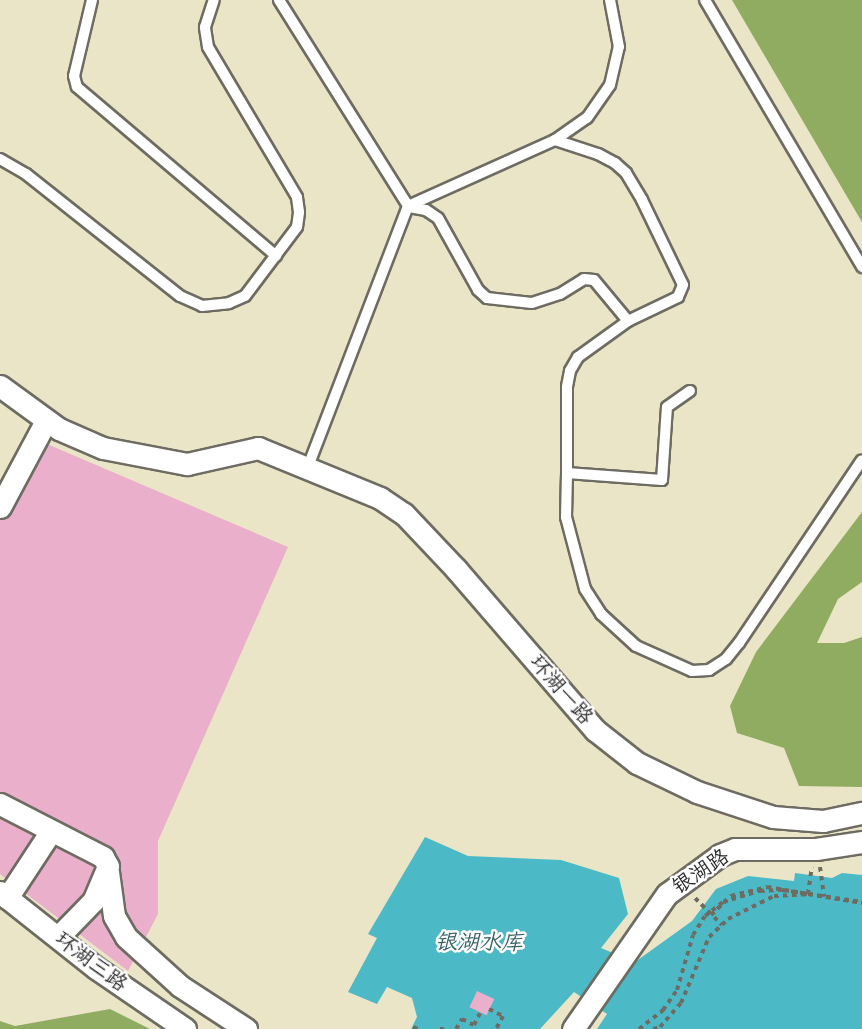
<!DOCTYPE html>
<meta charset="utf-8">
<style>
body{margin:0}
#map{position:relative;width:862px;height:1029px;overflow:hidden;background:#ebe5c7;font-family:Pangolin,"LXGW WenKai TC",sans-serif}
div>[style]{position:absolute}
.forest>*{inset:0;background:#90ac60}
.water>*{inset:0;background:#4cb9c7}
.building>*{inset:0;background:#e9afcb;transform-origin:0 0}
.path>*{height:4px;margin-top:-2px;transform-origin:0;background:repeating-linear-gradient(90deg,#6e6c62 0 4.5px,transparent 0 9px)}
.roads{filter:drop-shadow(2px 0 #6e6c62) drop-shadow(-2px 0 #6e6c62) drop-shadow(0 2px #6e6c62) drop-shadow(0 -2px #6e6c62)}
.lane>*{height:10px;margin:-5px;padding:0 5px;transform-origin:5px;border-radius:5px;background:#fff}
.street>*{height:21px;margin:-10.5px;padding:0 10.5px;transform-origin:10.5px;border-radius:10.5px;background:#fff}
.path-bridge>*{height:4px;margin-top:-2px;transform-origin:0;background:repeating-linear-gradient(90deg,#6e6c62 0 4.5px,transparent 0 9px)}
span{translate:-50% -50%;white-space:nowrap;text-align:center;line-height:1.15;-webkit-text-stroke:5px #fff;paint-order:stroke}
.street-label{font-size:21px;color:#2b2b2b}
.water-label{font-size:22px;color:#386469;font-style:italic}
</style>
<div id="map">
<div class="forest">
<div style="clip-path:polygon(732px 0,862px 0,862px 222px,849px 200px)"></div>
<div style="clip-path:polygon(862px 512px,862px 582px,838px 599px,817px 643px,844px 643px,862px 637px,862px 787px,799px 786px,784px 748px,737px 733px,730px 706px,756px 652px)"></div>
<div style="clip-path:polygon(110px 1009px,150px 1029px,0 1029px,0 1021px,15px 1026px)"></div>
</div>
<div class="water">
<div style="clip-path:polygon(425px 837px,468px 856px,561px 860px,619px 878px,628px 914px,601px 948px,635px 962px,692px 921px,716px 889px,748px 876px,794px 881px,795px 873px,832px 878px,842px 873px,862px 875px,862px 1029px,597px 1029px,607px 1014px,574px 992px,540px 1029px,411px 1029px,417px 1017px,412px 998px,387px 987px,377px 1004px,348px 992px,377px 938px,368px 934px)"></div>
</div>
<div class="building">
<div style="clip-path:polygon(40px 441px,288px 547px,158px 841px,158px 914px,128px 971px,0 874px,0 518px)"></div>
<div style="left:477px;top:991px;width:19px;height:18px;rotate:25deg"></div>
</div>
<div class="path">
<div style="left:820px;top:867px;width:30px;rotate:82deg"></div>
<div style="left:695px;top:898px;width:38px;rotate:45deg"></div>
<div style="left:711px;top:915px;width:28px;rotate:-44deg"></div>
<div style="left:731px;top:896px;width:37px;rotate:-14deg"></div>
<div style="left:767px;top:887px;width:42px;rotate:9.7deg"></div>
<div style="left:808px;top:894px;width:27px;rotate:-82deg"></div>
<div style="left:489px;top:1009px;width:16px;rotate:27deg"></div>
<div style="left:503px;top:1016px;width:15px;rotate:118deg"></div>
<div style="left:413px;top:1027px;width:5px;rotate:22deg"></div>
<div style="left:440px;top:1029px;width:8px"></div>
<div style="left:456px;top:1029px;width:12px;rotate:-59deg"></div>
<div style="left:462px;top:1019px;width:13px;rotate:27deg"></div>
<div style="left:474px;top:1025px;width:13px;rotate:-63deg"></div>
<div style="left:653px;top:1029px;width:7px;rotate:-16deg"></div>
<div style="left:660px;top:1027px;width:32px;rotate:-49deg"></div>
<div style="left:681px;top:1003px;width:72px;rotate:-67deg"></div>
<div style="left:709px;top:937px;width:26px;rotate:-43deg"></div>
<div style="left:728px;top:919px;width:51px;rotate:-26.6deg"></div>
<div style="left:774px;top:896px;width:34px;rotate:-3deg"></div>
<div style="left:808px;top:894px;width:55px;rotate:9.5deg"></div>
</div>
<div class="roads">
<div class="lane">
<div style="left:92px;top:0;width:78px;rotate:103.3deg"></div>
<div style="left:74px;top:76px;width:11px;rotate:75deg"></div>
<div style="left:77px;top:87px;width:261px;rotate:40.3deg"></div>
<div style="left:279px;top:0;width:243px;rotate:57.9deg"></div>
<div style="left:408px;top:206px;width:282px;rotate:111deg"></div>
<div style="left:705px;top:0;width:310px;rotate:59.5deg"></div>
<div style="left:555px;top:140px;width:39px;rotate:-35deg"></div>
<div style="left:587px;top:118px;width:40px;rotate:-55.1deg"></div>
<div style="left:610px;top:85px;width:39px;rotate:-77deg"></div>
<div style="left:619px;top:47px;width:48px;rotate:-100.8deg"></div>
<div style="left:0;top:159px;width:30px;rotate:30deg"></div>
<div style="left:26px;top:174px;width:196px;rotate:38.4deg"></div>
<div style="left:180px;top:296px;width:24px;rotate:24deg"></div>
<div style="left:202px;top:306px;width:27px;rotate:-6deg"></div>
<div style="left:229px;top:303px;width:17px;rotate:-24deg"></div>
<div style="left:245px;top:296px;width:86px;rotate:-53deg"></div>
<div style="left:297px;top:227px;width:15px;rotate:-82deg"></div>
<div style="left:299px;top:212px;width:15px;rotate:-98deg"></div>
<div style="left:297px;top:197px;width:174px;rotate:-120.7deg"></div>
<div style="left:208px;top:47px;width:20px;rotate:-99deg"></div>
<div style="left:205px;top:27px;width:28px;rotate:-72deg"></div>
<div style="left:408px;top:206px;width:161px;rotate:-24.2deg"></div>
<div style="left:555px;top:140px;width:45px;rotate:18deg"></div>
<div style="left:598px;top:154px;width:19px;rotate:28deg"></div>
<div style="left:615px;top:163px;width:15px;rotate:42deg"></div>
<div style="left:626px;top:173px;width:31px;rotate:59deg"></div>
<div style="left:642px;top:200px;width:94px;rotate:64.2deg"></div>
<div style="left:683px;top:285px;width:13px;rotate:113deg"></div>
<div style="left:678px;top:297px;width:55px;rotate:154.4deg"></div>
<div style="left:628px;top:321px;width:62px;rotate:144.2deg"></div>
<div style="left:578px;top:357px;width:16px;rotate:120deg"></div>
<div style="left:570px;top:371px;width:16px;rotate:101deg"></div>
<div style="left:567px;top:387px;width:86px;rotate:90deg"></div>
<div style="left:567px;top:473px;width:95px;rotate:4.2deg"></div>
<div style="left:662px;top:480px;width:73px;rotate:-86.1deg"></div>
<div style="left:667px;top:407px;width:28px;rotate:-35deg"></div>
<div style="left:409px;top:207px;width:17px;rotate:10deg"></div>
<div style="left:426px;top:210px;width:14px;rotate:34deg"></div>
<div style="left:438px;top:218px;width:82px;rotate:60.9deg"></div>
<div style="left:478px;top:290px;width:12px;rotate:42deg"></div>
<div style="left:487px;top:298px;width:45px;rotate:6.3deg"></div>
<div style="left:532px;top:303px;width:29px;rotate:-18deg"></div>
<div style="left:560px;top:294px;width:28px;rotate:-32deg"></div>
<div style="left:584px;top:279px;width:10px;rotate:6deg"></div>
<div style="left:594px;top:280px;width:53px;rotate:50.3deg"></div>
<div style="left:567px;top:473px;width:44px;rotate:91.3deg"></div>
<div style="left:566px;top:517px;width:74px;rotate:75.2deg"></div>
<div style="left:585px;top:589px;width:30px;rotate:57deg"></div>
<div style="left:601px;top:614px;width:47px;rotate:42.4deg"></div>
<div style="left:636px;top:646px;width:61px;rotate:24.1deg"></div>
<div style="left:692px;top:671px;width:17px;rotate:-3deg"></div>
<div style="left:709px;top:670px;width:20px;rotate:-33deg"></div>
<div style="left:726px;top:659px;width:21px;rotate:-51deg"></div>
<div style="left:739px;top:643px;width:220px;rotate:-56.1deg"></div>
</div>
<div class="street">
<div style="left:0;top:386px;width:73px;rotate:36.1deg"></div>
<div style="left:59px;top:429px;width:48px;rotate:23.4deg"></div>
<div style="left:103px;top:448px;width:86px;rotate:10.8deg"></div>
<div style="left:187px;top:464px;width:73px;rotate:-12.7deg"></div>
<div style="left:258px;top:448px;width:132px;rotate:22.3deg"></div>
<div style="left:380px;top:498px;width:29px;rotate:34deg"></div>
<div style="left:404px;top:514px;width:76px;rotate:46.6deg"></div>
<div style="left:456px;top:569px;width:213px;rotate:49.2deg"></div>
<div style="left:595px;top:730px;width:53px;rotate:38.2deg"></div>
<div style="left:637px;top:763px;width:67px;rotate:25.8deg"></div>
<div style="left:697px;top:792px;width:80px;rotate:18.2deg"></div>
<div style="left:773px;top:817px;width:50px;rotate:4.6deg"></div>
<div style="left:823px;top:821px;width:40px;rotate:-12deg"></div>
<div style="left:0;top:507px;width:98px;rotate:-61.9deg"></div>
<div style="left:0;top:804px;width:116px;rotate:27.2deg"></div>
<div style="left:103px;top:857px;width:10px;rotate:61deg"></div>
<div style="left:108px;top:866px;width:38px;rotate:113deg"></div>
<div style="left:93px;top:901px;width:50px;rotate:134.2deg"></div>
<div style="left:108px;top:872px;width:44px;rotate:82.2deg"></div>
<div style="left:114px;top:916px;width:24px;rotate:60deg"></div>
<div style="left:126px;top:937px;width:73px;rotate:42.2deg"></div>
<div style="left:180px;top:986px;width:79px;rotate:33.1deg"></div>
<div style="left:0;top:892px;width:122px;rotate:38.4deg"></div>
<div style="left:96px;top:968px;width:108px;rotate:34.4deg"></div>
<div style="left:7px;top:898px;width:80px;rotate:-56.7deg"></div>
<div style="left:573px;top:1029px;width:165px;rotate:-55.2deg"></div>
<div style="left:667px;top:894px;width:66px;rotate:-36.3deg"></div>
<div style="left:720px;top:855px;width:16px;rotate:-22deg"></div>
<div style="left:735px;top:849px;width:81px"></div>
<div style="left:816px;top:849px;width:47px;rotate:-8.7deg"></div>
</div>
</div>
<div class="path-bridge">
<div style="left:639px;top:1029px;width:31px;rotate:-38deg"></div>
<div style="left:663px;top:1010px;width:24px;rotate:-55deg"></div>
<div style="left:677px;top:990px;width:57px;rotate:-73.8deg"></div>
<div style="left:693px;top:935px;width:22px;rotate:-58deg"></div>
<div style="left:705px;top:916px;width:23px;rotate:-38deg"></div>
<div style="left:723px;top:902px;width:39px;rotate:-17deg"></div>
<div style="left:760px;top:891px;width:22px;rotate:-3deg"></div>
<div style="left:782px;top:890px;width:81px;rotate:8.5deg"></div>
</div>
<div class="street-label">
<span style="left:561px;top:690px;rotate:49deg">环湖一路</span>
<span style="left:701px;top:872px;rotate:-34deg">银湖路</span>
<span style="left:91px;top:962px;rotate:37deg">环湖三路</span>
</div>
<div class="water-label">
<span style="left:479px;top:943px">银湖水库</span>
</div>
</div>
